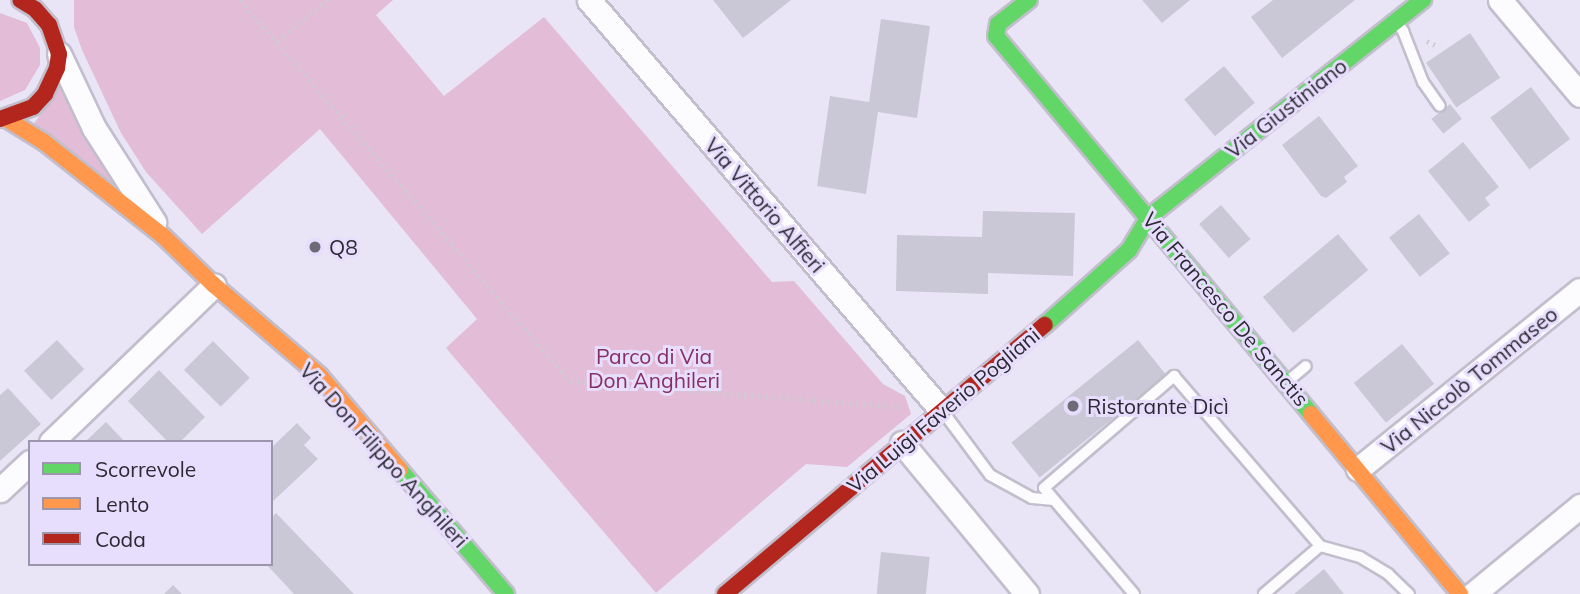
<!DOCTYPE html>
<meta charset="utf-8">
<style>
body{margin:0}
#map{position:relative;width:1580px;height:594px;overflow:hidden;background:#eae5f6;font-family:Mulish,sans-serif}
div>[style]{position:absolute}
.green>*{inset:0;background:#e3bcd7}
.building>*{inset:0;background:#cac8d6;transform-origin:0 0}
.path>*{height:4.5px;margin-top:-2.25px;transform-origin:0;background:repeating-linear-gradient(90deg,#ceccd2 0 2px,transparent 0 7px)}
.roads{filter:drop-shadow(2px 0 #c2becc) drop-shadow(-2px 0 #c2becc) drop-shadow(0 2px #c2becc) drop-shadow(0 -2px #c2becc)}
.lane>*{height:10px;margin:-5px;padding:0 5px;transform-origin:5px;border-radius:5px;background:#fcfbfe}
.street>*{height:23px;margin:-11.5px;padding:0 11.5px;transform-origin:11.5px;border-radius:11.5px;background:#fcfbfe}
.fast>*{height:16px;margin:-8px;padding:0 8px;transform-origin:8px;border-radius:8px;background:#63d668}
.slow>*{height:16px;margin:-8px;padding:0 8px;transform-origin:8px;border-radius:8px;background:#ff974d}
.jam>*{height:16px;margin:-8px;padding:0 8px;transform-origin:8px;border-radius:8px;background:#b3261e}
.dots>*{width:19px;height:19px;translate:-50% -50%;box-sizing:border-box;border:4px solid #e7defd;border-radius:50%}
span{translate:-50% -50%;white-space:nowrap;text-align:center;line-height:1.15;-webkit-text-stroke:6px #e7defd;paint-order:stroke}
.street-label{font-size:21px;color:#2c2934}
.poi-label{font-size:21px;color:#2c2934}
.left{translate:0 -50%;text-align:left}
.park-label{font-size:21px;color:#872f62}
.legend{position:absolute;left:28px;top:440px;width:245px;height:126px;box-sizing:border-box;background:#e7defd;border:2px solid #9c96ad;margin:0;padding:9px 12px;list-style:none;font-size:21px;color:#2c2934}
.legend li{display:flex;align-items:center;gap:14px;height:35px}
.legend b{width:35px;border:2px solid #9c96ad}
</style>
<div id="map">
<div class="green">
<div style="clip-path:polygon(74px 0,393px 0,376px 15px,444px 96px,544px 17px,772px 282px,794px 281px,883px 384px,905px 396px,911px 414px,847px 467px,806px 464px,656px 593px,446px 348px,477px 319px,320px 129px,202px 234px,146px 172px,121px 133px,82px 50px,74px 27px)"></div>
<div style="clip-path:polygon(0 13px,27px 23px,40px 48px,40px 65px,25px 90px,0 101px)"></div>
<div style="clip-path:polygon(62px 85px,114px 180px,111px 183px,33px 125px)"></div>
</div>
<div class="building">
<div style="clip-path:polygon(713px 0,791px 0,743px 38px)"></div>
<div style="clip-path:polygon(1142px 0,1190px 0,1162px 23px)"></div>
<div style="clip-path:polygon(1273px 0,1355px 0,1282px 58px,1251px 17px)"></div>
<div style="clip-path:polygon(881px 19px,930px 26px,917px 118px,878px 112px,866px 194px,817px 186px,830px 96px,869px 102px)"></div>
<div style="left:1470px;top:33px;width:54px;height:53px;rotate:56deg"></div>
<div style="left:1224px;top:66px;width:48px;height:52px;rotate:50deg"></div>
<div style="left:1531px;top:87px;width:65px;height:51px;rotate:53deg"></div>
<div style="left:1450px;top:104px;width:19px;height:24px;rotate:51deg"></div>
<div style="clip-path:polygon(1319px 116px,1358px 166px,1344px 177px,1347px 182px,1326px 198px,1321px 196px,1282px 145px)"></div>
<div style="clip-path:polygon(1463px 142px,1499px 187px,1485px 198px,1490px 205px,1469px 222px,1428px 171px)"></div>
<div style="left:1221px;top:205px;width:45px;height:29px;rotate:49deg"></div>
<div style="clip-path:polygon(983px 211px,1075px 213px,1073px 276px,988px 273px,988px 294px,896px 291px,897px 235px,982px 237px)"></div>
<div style="left:1419px;top:214px;width:50px;height:38px;rotate:52deg"></div>
<div style="left:1338px;top:234px;width:47px;height:98px;rotate:50deg"></div>
<div style="left:57px;top:340px;width:40px;height:45px;rotate:47deg"></div>
<div style="left:1138px;top:340px;width:45px;height:163px;rotate:51deg"></div>
<div style="left:213px;top:341px;width:52px;height:41px;rotate:45deg"></div>
<div style="left:1402px;top:344px;width:51px;height:62px;rotate:51deg"></div>
<div style="clip-path:polygon(159px 370px,205px 417px,180px 442px,168px 442px,128px 401px)"></div>
<div style="clip-path:polygon(8px 388px,41px 424px,0 461px,0 395px)"></div>
<div style="clip-path:polygon(106px 422px,125px 442px,85px 442px)"></div>
<div style="clip-path:polygon(297px 423px,311px 438px,304px 445px,318px 459px,271px 503px,271px 448px)"></div>
<div style="clip-path:polygon(276px 513px,354px 594px,294px 594px,266px 564px,271px 564px,271px 518px)"></div>
<div style="left:881px;top:552px;width:49px;height:42px;rotate:6deg"></div>
<div style="clip-path:polygon(1324px 569px,1344px 594px,1294px 594px)"></div>
<div style="clip-path:polygon(173px 585px,182px 594px,164px 594px)"></div>
</div>
<div class="path">
<div style="left:240px;top:0;width:504px;rotate:49.1deg"></div>
<div style="left:570px;top:381px;width:333px;rotate:4.5deg"></div>
<div style="left:277px;top:41px;width:65px;rotate:-39.4deg"></div>
<div style="left:1427px;top:41px;width:14px;rotate:25deg"></div>
</div>
<div class="roads">
<div class="lane">
<div style="left:1398px;top:24px;width:9px;rotate:54deg"></div>
<div style="left:1403px;top:31px;width:55px;rotate:68.6deg"></div>
<div style="left:1423px;top:82px;width:29px;rotate:55deg"></div>
<div style="left:1288px;top:381px;width:23px;rotate:-40deg"></div>
<div style="left:944px;top:413px;width:77px;rotate:53.4deg"></div>
<div style="left:990px;top:475px;width:48px;rotate:28.7deg"></div>
<div style="left:1032px;top:498px;width:22px;rotate:5deg"></div>
<div style="left:1320px;top:546px;width:41px;rotate:15.4deg"></div>
<div style="left:1360px;top:557px;width:33px;rotate:31deg"></div>
<div style="left:1388px;top:574px;width:29px;rotate:44deg"></div>
<div style="left:1134px;top:594px;width:139px;rotate:-130.3deg"></div>
<div style="left:1044px;top:488px;width:172px;rotate:-40.7deg"></div>
<div style="left:1174px;top:376px;width:224px;rotate:49.3deg"></div>
<div style="left:1320px;top:546px;width:74px;rotate:139.4deg"></div>
</div>
<div class="street">
<div style="left:589px;top:0;width:540px;rotate:49.35deg"></div>
<div style="left:1500px;top:0;width:124px;rotate:49.9deg"></div>
<div style="left:59px;top:54px;width:82px;rotate:64.7deg"></div>
<div style="left:94px;top:128px;width:112px;rotate:57.4deg"></div>
<div style="left:51px;top:442px;width:226px;rotate:-43.9deg"></div>
<div style="left:902px;top:443px;width:196px;rotate:50.4deg"></div>
<div style="left:1358px;top:469px;width:285px;rotate:-38.9deg"></div>
<div style="left:0;top:490px;width:41px;rotate:-43deg"></div>
<div style="left:1473px;top:594px;width:139px;rotate:-39.4deg"></div>
</div>
<div class="fast">
<div style="left:1029px;top:0;width:39px;rotate:142deg"></div>
<div style="left:998px;top:24px;width:12px;rotate:99deg"></div>
<div style="left:996px;top:36px;width:492px;rotate:50.2deg"></div>
<div style="left:1045px;top:325px;width:113px;rotate:-41.8deg"></div>
<div style="left:1129px;top:250px;width:39px;rotate:-59deg"></div>
<div style="left:1149px;top:217px;width:350px;rotate:-38.4deg"></div>
<div style="left:400px;top:470px;width:163px;rotate:49.5deg"></div>
</div>
<div class="slow">
<div style="left:5px;top:118px;width:46px;rotate:31.6deg"></div>
<div style="left:44px;top:142px;width:152px;rotate:38.3deg"></div>
<div style="left:163px;top:236px;width:71px;rotate:43.9deg"></div>
<div style="left:214px;top:285px;width:140px;rotate:40.6deg"></div>
<div style="left:320px;top:376px;width:123px;rotate:49.6deg"></div>
<div style="left:1311px;top:414px;width:234px;rotate:50.4deg"></div>
</div>
<div class="jam">
<div style="left:0;top:119px;width:35px;rotate:-20deg"></div>
<div style="left:33px;top:107px;width:18px;rotate:-47deg"></div>
<div style="left:45px;top:94px;width:29px;rotate:-65deg"></div>
<div style="left:57px;top:68px;width:14px;rotate:-82deg"></div>
<div style="left:59px;top:54px;width:31px;rotate:-109deg"></div>
<div style="left:49px;top:25px;width:21px;rotate:-131deg"></div>
<div style="left:35px;top:9px;width:17px;rotate:-149deg"></div>
<div style="left:725px;top:594px;width:418px;rotate:-40.1deg"></div>
</div>
</div>
<div class="dots">
<div style="left:315px;top:247px;background:#6e6b78"></div>
<div style="left:1073px;top:406px;background:#6e6b78"></div>
</div>
<div class="street-label">
<span style="left:1286px;top:108px;rotate:-38deg">Via Giustiniano</span>
<span style="left:765px;top:205px;rotate:49deg">Via Vittorio Alfieri</span>
<span style="left:1226px;top:309px;rotate:50deg">Via Francesco De Sanctis</span>
<span style="left:1469px;top:380px;rotate:-39deg">Via Niccolò Tommaseo</span>
<span style="left:943px;top:410px;rotate:-40deg">Via Luigi Faverio Pogliani</span>
<span style="left:384px;top:455px;rotate:48deg">Via Don Filippo Anghileri</span>
</div>
<div class="poi-label">
<span class="left" style="left:329px;top:247px">Q8</span>
<span class="left" style="left:1087px;top:406px">Ristorante Dicì</span>
</div>
<div class="park-label">
<span style="left:654px;top:368px">Parco di Via<br>Don Anghileri</span>
</div>
<ul class="legend">
<li><b style="height:9px;background:#63d668"></b>Scorrevole</li>
<li><b style="height:9px;background:#ff974d"></b>Lento</li>
<li><b style="height:9px;background:#b3261e"></b>Coda</li>
</ul>
</div>
